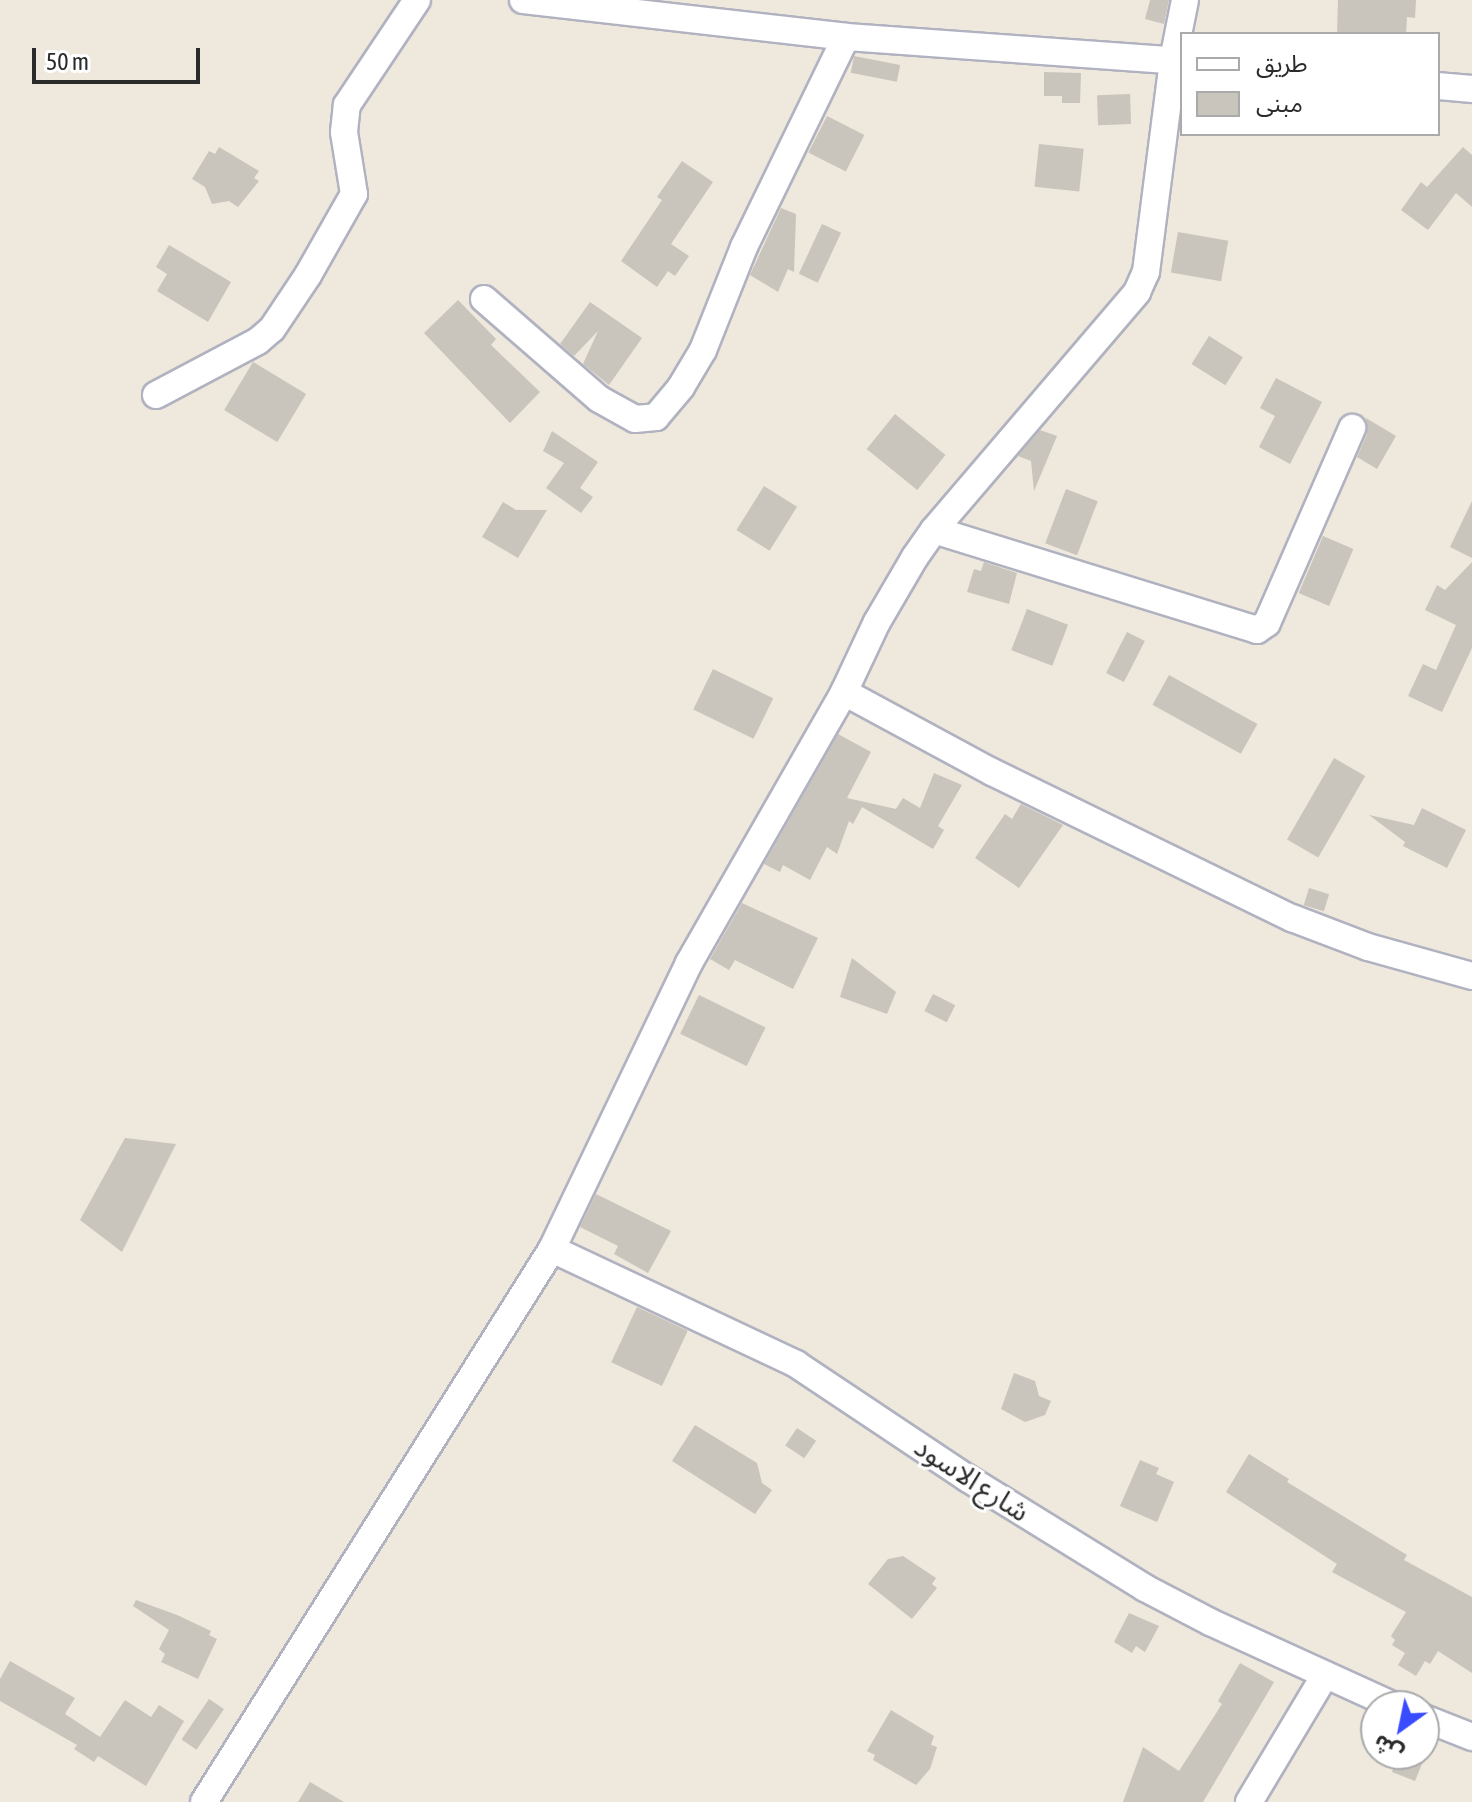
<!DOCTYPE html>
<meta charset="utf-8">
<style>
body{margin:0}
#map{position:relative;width:1472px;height:1802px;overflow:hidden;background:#eee8dd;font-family:"Asap Condensed","Noto Sans Arabic",sans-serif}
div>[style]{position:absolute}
.building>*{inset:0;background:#c9c5bc;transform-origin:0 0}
.roads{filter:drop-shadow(2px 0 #b1b2c0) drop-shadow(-2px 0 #b1b2c0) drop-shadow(0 2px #b1b2c0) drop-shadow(0 -2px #b1b2c0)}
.street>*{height:26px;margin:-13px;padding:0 13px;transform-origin:13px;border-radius:13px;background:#fff}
span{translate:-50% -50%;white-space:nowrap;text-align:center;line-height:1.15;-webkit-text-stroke:6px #fff;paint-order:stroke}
.street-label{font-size:28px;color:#2b2b2b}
.legend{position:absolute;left:1180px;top:32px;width:260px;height:104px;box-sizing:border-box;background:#fff;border:2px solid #aaa;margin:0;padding:10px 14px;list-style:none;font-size:24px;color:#2b2b2b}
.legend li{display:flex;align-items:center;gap:16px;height:40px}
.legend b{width:40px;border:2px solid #aaa}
.north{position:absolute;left:1360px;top:1690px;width:80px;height:80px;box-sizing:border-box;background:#fff;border:2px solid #aaa;border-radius:50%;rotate:213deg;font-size:22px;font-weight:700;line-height:32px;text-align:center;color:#2b2b2b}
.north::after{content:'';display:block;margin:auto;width:28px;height:36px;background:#394cff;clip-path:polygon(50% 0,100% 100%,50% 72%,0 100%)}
.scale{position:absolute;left:32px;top:48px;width:168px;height:36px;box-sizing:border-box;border:4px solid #2b2b2b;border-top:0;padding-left:10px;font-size:24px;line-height:28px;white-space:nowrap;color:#2b2b2b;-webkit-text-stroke:6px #fff;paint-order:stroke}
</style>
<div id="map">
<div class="building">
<div style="clip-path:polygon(1150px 0,1169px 0,1164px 24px,1145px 19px)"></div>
<div style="clip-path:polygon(1338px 0,1416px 0,1415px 18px,1407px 17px,1406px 34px,1337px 34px)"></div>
<div style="left:854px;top:56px;width:47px;height:17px;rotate:11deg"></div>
<div style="clip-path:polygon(1044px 72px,1081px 73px,1080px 103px,1062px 103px,1062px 96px,1044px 96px)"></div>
<div style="left:1130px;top:94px;width:30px;height:33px;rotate:88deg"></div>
<div style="left:827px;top:116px;width:42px;height:41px;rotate:27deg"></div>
<div style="left:1039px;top:144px;width:45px;height:43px;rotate:6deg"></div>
<div style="clip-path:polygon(219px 147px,259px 171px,254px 178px,259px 181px,238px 207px,229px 201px,212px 204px,205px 187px,192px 179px,209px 151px,215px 154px)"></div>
<div style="clip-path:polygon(1463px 147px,1472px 155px,1472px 207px,1456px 193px,1428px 230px,1401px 210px,1421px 182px,1427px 187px)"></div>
<div style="clip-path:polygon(682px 161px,713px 182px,671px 244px,689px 256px,675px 276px,668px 271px,657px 287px,621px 261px,662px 200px,657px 197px)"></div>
<div style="clip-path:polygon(781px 208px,796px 214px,794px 272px,788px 269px,778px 292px,750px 275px)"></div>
<div style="left:822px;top:224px;width:21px;height:55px;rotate:25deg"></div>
<div style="left:1178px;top:232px;width:51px;height:41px;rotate:10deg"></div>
<div style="clip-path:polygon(169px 245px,231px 282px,208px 322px,157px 291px,167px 274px,156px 267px)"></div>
<div style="clip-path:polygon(458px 300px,496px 339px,491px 345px,540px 392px,510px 423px,424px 333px)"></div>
<div style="clip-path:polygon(590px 302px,642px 338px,609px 385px,583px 364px,598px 331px,574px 356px,560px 344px)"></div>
<div style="left:1209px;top:336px;width:40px;height:33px;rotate:32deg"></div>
<div style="left:253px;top:362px;width:62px;height:56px;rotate:31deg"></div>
<div style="clip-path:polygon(1276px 378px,1322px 402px,1290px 464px,1259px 447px,1275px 416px,1260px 408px)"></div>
<div style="left:895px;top:414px;width:65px;height:45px;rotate:39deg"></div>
<div style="clip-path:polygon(1366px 418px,1396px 436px,1377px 469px,1357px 457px,1367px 434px)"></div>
<div style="clip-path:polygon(1040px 430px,1057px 436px,1034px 491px,1031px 461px,1018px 456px)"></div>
<div style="clip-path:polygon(552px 431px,598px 462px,580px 488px,593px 497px,581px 513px,546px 488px,564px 463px,543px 451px)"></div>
<div style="left:764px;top:486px;width:39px;height:52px;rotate:32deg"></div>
<div style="left:1066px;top:489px;width:34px;height:58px;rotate:21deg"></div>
<div style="clip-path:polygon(1472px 501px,1472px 558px,1450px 547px)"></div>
<div style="clip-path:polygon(503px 502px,516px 510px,547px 510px,518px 558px,482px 537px)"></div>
<div style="left:1323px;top:536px;width:33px;height:62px;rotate:23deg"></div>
<div style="clip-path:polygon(984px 562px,1017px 573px,1009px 604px,967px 592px,974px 569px,981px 571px)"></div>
<div style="clip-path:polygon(1472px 562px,1472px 648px,1442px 712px,1408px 696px,1423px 664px,1436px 670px,1456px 625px,1425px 610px,1437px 585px,1445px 590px)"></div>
<div style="left:1027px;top:609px;width:44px;height:44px;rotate:21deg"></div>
<div style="left:1127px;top:632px;width:20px;height:46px;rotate:27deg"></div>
<div style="left:713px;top:669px;width:67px;height:45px;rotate:26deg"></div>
<div style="left:1169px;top:675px;width:101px;height:34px;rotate:29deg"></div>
<div style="clip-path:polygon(838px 734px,871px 752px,847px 798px,896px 809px,903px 798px,920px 808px,934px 773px,962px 785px,938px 826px,944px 830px,933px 849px,862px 807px,853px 824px,849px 821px,837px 854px,827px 847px,810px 880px,783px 865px,780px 872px,764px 864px)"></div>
<div style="left:1334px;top:758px;width:36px;height:94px;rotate:30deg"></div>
<div style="clip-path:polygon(1021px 804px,1063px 825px,1019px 888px,975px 858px,1005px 814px,1012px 819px)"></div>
<div style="clip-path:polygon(1422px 808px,1466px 830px,1447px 868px,1403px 846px,1405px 842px,1369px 815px,1414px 825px)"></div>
<div style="left:1309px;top:888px;width:21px;height:18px;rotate:17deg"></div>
<div style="clip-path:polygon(742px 903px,818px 938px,793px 989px,735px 960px,729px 970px,710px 959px)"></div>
<div style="clip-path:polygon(852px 958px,896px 992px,887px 1014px,840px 997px)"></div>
<div style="left:933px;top:994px;width:25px;height:19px;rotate:27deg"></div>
<div style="left:699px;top:995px;width:74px;height:43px;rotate:26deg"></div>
<div style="clip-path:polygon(125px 1138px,176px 1144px,122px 1252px,80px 1220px)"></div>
<div style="clip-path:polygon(596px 1194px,671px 1231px,648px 1273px,614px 1254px,618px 1246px,580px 1227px)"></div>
<div style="left:637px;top:1307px;width:56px;height:61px;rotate:25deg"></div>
<div style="clip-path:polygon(1014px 1373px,1035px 1381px,1039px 1396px,1051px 1401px,1045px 1415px,1025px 1422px,1001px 1409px)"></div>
<div style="clip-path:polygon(695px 1425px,757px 1463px,762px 1483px,772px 1490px,755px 1514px,672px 1461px)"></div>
<div style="left:797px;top:1428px;width:23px;height:21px;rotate:34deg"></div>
<div style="clip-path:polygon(1249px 1454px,1289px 1479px,1287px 1482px,1407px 1555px,1404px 1560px,1472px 1597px,1472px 1673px,1438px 1651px,1430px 1664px,1425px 1661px,1416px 1676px,1398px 1665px,1405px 1653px,1392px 1645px,1395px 1640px,1391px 1636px,1406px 1612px,1332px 1572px,1337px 1564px,1226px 1492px)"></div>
<div style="clip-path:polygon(1140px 1460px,1159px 1468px,1156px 1474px,1174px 1482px,1157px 1522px,1120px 1506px)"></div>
<div style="clip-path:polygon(903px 1556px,936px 1578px,932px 1584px,937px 1588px,912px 1619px,868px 1584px,888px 1559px)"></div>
<div style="clip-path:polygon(136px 1600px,177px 1615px,211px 1631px,209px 1635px,217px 1639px,198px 1679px,161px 1662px,165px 1654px,159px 1649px,169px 1630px,133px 1606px)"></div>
<div style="clip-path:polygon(1129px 1613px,1159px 1626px,1145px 1652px,1136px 1646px,1132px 1653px,1114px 1642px)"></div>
<div style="clip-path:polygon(10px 1661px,75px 1698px,65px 1714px,100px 1737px,125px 1700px,151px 1717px,159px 1705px,184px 1721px,146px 1786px,98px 1756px,94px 1762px,74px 1749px,77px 1745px,0 1701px,0 1679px)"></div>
<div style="clip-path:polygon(1240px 1663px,1274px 1682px,1203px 1802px,1123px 1802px,1143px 1747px,1179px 1771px,1222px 1704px,1218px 1701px)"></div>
<div style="left:209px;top:1699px;width:18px;height:49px;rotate:34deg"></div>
<div style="clip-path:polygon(891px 1710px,934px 1736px,931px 1745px,937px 1747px,930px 1769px,916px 1785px,873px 1760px,875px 1755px,867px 1751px)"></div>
<div style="clip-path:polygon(1399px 1754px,1426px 1754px,1415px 1781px,1392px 1772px)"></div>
<div style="clip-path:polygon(310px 1782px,344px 1802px,298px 1802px)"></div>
</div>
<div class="roads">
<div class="street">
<div style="left:523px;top:0;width:325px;rotate:6.5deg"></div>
<div style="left:846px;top:37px;width:337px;rotate:4.1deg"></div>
<div style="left:1438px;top:86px;width:34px;rotate:5deg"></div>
<div style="left:484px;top:299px;width:152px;rotate:41deg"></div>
<div style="left:599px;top:399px;width:41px;rotate:29.1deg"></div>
<div style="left:635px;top:419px;width:21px;rotate:-5deg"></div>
<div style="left:656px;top:417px;width:39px;rotate:-50deg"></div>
<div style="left:681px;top:387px;width:43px;rotate:-59.3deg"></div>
<div style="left:703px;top:350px;width:111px;rotate:-68.3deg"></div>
<div style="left:744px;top:247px;width:233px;rotate:-64.1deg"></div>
<div style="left:156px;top:395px;width:115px;rotate:-27.9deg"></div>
<div style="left:258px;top:341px;width:18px;rotate:-41deg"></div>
<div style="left:272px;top:329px;width:65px;rotate:-56.3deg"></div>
<div style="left:308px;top:275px;width:93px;rotate:-60.4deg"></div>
<div style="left:354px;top:194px;width:63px;rotate:-99.2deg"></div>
<div style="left:344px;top:132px;width:27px;rotate:-84deg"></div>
<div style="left:347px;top:105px;width:126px;rotate:-56.3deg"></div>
<div style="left:934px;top:530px;width:338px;rotate:17.2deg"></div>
<div style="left:1257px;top:630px;width:12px;rotate:-35deg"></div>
<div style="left:1267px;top:623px;width:213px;rotate:-66.4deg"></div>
<div style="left:844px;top:692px;width:168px;rotate:28.4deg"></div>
<div style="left:992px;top:772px;width:334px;rotate:26deg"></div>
<div style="left:1292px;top:918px;width:81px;rotate:20.9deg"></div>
<div style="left:1368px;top:947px;width:108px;rotate:15.6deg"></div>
<div style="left:552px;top:1249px;width:270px;rotate:25.2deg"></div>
<div style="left:796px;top:1364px;width:206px;rotate:33.7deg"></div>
<div style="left:967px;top:1478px;width:209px;rotate:31.7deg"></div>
<div style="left:1145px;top:1588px;width:73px;rotate:27.6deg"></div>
<div style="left:1210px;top:1622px;width:202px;rotate:24.5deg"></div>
<div style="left:1424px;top:1718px;width:52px;rotate:21.6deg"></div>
<div style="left:204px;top:1802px;width:653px;rotate:-57.82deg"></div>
<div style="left:552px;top:1249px;width:317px;rotate:-64.4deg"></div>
<div style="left:689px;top:963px;width:312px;rotate:-60.2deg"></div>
<div style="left:844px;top:692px;width:77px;rotate:-64.8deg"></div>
<div style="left:877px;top:622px;width:75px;rotate:-59.7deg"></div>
<div style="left:915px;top:557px;width:33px;rotate:-55deg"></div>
<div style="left:934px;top:530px;width:313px;rotate:-49.5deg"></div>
<div style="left:1137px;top:292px;width:22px;rotate:-66deg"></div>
<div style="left:1146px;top:272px;width:214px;rotate:-82.7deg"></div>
<div style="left:1173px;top:60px;width:61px;rotate:-78.7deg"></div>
<div style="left:1249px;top:1802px;width:148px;rotate:-59.1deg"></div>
</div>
</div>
<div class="street-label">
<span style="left:972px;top:1479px;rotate:33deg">شارع الاسود</span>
</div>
<ul class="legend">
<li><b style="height:10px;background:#fff"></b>طريق</li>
<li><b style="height:22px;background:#c9c5bc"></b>مبنى</li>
</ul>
<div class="north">ش</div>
<div class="scale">50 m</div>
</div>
